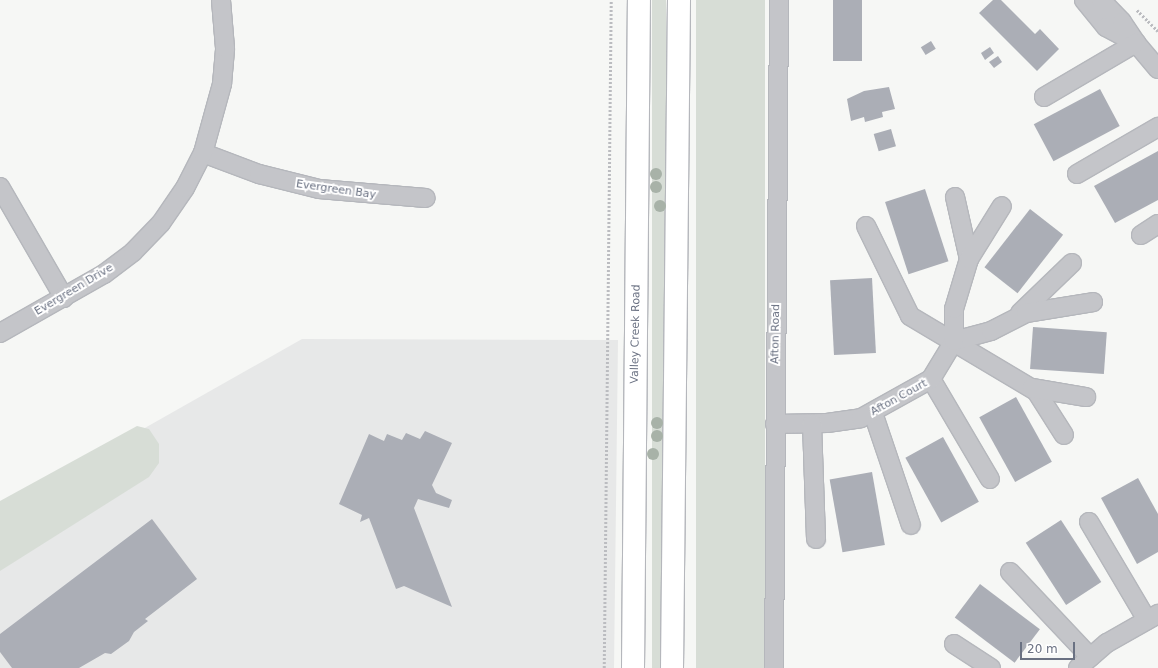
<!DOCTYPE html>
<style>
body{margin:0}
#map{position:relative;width:1158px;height:668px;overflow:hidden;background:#f6f7f5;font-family:"DejaVu Sans",sans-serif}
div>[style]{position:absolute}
.built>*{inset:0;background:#e7e8e8}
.green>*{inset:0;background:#d7ddd6;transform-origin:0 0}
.building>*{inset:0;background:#abaeb6;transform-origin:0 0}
.path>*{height:2.5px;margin-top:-1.25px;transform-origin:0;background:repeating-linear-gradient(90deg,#bbbcc0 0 2px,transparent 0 4px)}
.roads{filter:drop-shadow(1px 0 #b5b7bc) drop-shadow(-1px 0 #b5b7bc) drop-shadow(0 1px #b5b7bc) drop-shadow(0 -1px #b5b7bc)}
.minor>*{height:18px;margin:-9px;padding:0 9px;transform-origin:9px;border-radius:9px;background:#c4c5c9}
.major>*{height:22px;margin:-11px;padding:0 11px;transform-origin:11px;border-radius:11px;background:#fff}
.trees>*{width:12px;height:12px;margin:-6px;border-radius:50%;background:#a8b2a8}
span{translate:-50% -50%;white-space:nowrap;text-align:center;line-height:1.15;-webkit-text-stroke:4px #fff;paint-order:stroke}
.street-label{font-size:11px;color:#6a7182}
.scale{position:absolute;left:1020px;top:642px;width:55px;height:18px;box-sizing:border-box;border:2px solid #6a7182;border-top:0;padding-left:5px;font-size:12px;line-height:14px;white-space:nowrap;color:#6a7182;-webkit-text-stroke:3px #fff;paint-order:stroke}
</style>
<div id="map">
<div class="built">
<div style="clip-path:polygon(302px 339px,618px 340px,614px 668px,0 668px,0 510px)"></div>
</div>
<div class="green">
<div style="left:652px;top:0;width:14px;height:668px"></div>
<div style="left:696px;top:0;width:69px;height:668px"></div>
<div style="clip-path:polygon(137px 426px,149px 429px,159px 444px,159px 463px,149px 477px,0 571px,0 501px)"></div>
</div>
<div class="building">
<div style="left:833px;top:0;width:29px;height:61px"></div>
<div style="clip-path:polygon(993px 0,1001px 0,1035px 34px,1040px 29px,1059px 49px,1037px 71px,979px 13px)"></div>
<div style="left:931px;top:41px;width:9px;height:12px;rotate:58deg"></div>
<div style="clip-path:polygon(990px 47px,994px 53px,985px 60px,981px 53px)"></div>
<div style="clip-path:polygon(998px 56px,1002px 62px,994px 68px,989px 62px)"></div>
<div style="clip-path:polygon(889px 87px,895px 109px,882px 112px,883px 117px,865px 122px,864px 117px,851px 121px,847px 99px,864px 91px)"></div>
<div style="left:1100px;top:89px;width:42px;height:75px;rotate:62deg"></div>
<div style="left:891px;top:129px;width:18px;height:18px;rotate:74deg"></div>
<div style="clip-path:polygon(1158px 151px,1158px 200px,1115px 223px,1094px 186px)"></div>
<div style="left:925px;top:189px;width:76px;height:42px;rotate:72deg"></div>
<div style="left:1030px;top:209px;width:42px;height:74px;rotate:38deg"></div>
<div style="left:872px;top:278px;width:75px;height:42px;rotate:87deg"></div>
<div style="left:1033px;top:327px;width:74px;height:42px;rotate:4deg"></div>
<div style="left:1016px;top:397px;width:74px;height:42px;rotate:61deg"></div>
<div style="clip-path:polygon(425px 431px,452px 443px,432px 485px,436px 493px,452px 500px,449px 508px,418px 499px,414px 508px,452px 607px,404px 586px,396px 589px,369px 518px,360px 522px,362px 515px,339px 504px,369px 434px,384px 441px,387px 434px,402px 440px,406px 433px,420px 439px)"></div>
<div style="left:943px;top:437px;width:74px;height:43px;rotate:61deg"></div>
<div style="left:872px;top:472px;width:74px;height:43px;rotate:80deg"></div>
<div style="clip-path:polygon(1138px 478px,1158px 514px,1158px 552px,1137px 564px,1101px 498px)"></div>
<div style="clip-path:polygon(152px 519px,197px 579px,145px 619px,148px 621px,134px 632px,129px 641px,111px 654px,105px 653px,79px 668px,12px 668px,0 652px,0 634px)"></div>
<div style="left:1061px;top:520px;width:74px;height:42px;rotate:57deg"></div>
<div style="left:980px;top:584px;width:75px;height:42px;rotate:37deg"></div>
</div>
<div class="path">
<div style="left:1137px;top:10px;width:30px;rotate:45deg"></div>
<div style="left:604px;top:668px;width:668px;rotate:-89.4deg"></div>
</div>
<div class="roads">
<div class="minor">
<div style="left:1084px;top:0;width:35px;rotate:51deg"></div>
<div style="left:1106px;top:27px;width:34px;rotate:28deg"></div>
<div style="left:1136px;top:43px;width:34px;rotate:50deg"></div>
<div style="left:1101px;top:0;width:30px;rotate:46deg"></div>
<div style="left:1122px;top:22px;width:25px;rotate:56deg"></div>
<div style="left:1044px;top:97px;width:107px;rotate:-30.4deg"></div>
<div style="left:203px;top:153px;width:60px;rotate:20.6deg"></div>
<div style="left:259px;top:174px;width:62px;rotate:14deg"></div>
<div style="left:319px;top:189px;width:107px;rotate:4.8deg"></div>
<div style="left:1077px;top:174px;width:94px;rotate:-30.1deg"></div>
<div style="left:0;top:187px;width:128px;rotate:60deg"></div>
<div style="left:955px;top:197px;width:64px;rotate:77.3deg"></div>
<div style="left:866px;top:226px;width:100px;rotate:63.9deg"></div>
<div style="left:910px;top:316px;width:147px;rotate:30.8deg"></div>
<div style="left:1036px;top:391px;width:52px;rotate:57.5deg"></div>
<div style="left:1141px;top:235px;width:20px;rotate:-33deg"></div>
<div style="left:1020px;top:313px;width:72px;rotate:-43.9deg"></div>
<div style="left:0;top:333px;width:120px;rotate:-29.6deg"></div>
<div style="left:104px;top:274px;width:36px;rotate:-37deg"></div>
<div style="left:133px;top:252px;width:40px;rotate:-46deg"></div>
<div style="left:161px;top:223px;width:42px;rotate:-55.6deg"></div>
<div style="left:185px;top:188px;width:39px;rotate:-63deg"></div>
<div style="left:203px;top:153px;width:72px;rotate:-74.6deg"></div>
<div style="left:222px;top:84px;width:36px;rotate:-85deg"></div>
<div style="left:225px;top:48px;width:48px;rotate:-94.8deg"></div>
<div style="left:954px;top:341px;width:38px;rotate:-15deg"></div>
<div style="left:991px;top:331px;width:39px;rotate:-27deg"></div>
<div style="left:1026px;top:313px;width:68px;rotate:-9.3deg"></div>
<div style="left:931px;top:379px;width:116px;rotate:59.5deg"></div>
<div style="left:1032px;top:388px;width:55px;rotate:9.5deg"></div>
<div style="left:873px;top:413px;width:118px;rotate:71.3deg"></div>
<div style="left:775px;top:424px;width:52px;rotate:-1.1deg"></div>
<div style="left:827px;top:423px;width:34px;rotate:-8deg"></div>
<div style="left:861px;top:418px;width:80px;rotate:-29.1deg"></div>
<div style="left:931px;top:379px;width:44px;rotate:-58.8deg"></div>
<div style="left:954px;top:341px;width:32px;rotate:-90deg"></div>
<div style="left:954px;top:309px;width:52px;rotate:-73.3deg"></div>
<div style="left:969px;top:259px;width:62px;rotate:-58.1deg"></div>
<div style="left:812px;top:424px;width:115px;rotate:88deg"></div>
<div style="left:1089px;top:522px;width:114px;rotate:59.4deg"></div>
<div style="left:1010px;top:572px;width:117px;rotate:46.7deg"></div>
<div style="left:954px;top:644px;width:44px;rotate:33deg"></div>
<div style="left:774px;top:668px;width:668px;rotate:-89.57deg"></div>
<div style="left:1078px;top:668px;width:38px;rotate:-41deg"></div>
<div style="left:1107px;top:643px;width:59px;rotate:-29.6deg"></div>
</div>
<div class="major">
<div style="left:633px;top:668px;width:668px;rotate:-89.49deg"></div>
<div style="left:672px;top:668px;width:668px;rotate:-89.4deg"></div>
</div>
</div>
<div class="trees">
<div style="left:656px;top:174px"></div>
<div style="left:656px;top:187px"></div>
<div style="left:660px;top:206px"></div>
<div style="left:657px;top:423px"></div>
<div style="left:657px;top:436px"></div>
<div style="left:653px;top:454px"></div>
</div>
<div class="street-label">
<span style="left:336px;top:190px;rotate:8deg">Evergreen Bay</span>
<span style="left:74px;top:290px;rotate:-31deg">Evergreen Drive</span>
<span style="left:636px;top:334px;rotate:-89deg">Valley Creek Road</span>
<span style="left:776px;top:334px;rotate:-89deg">Afton Road</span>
<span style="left:899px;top:398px;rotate:-29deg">Afton Court</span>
</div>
<div class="scale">20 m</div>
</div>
